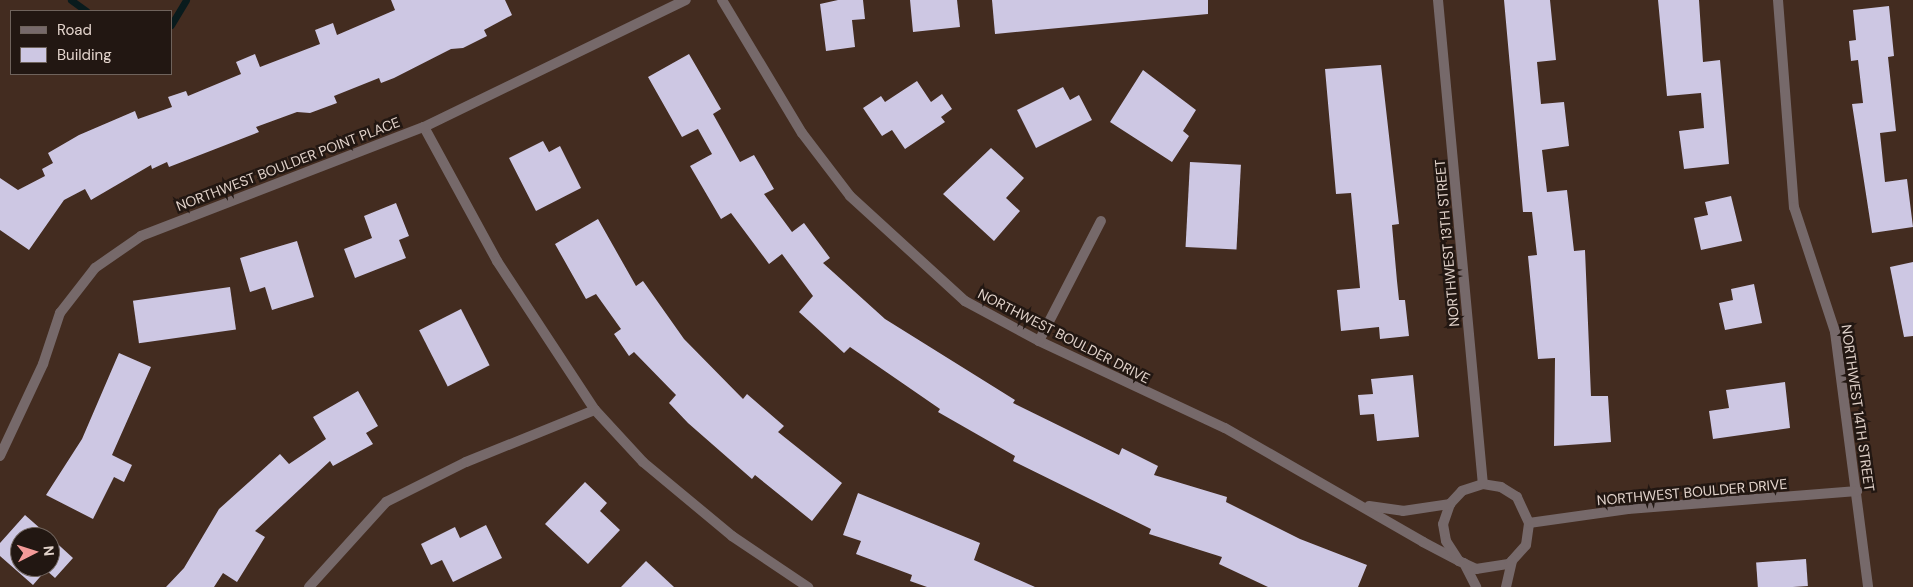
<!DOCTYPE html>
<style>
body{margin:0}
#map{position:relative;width:1913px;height:587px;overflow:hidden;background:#432c20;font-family:"DM Sans",sans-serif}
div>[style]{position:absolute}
.stream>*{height:7px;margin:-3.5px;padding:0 3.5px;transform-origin:3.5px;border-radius:3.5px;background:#091b1d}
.building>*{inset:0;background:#cdc7e3;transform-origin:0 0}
.street>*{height:10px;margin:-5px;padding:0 5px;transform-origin:5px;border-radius:5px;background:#76696a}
span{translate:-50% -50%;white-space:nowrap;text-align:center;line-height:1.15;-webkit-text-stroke:5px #221712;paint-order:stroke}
.street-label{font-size:14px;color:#e3d4cc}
.legend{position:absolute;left:10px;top:10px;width:162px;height:65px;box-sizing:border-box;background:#221712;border:1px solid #6f635c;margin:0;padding:6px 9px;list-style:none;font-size:15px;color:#e3d4cc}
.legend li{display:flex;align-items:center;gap:10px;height:25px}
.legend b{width:25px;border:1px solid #6f635c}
.north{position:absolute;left:10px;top:527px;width:50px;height:50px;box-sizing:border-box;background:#221712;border:1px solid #6f635c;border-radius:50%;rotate:85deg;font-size:14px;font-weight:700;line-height:20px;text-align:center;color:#e3d4cc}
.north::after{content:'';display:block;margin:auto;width:18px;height:22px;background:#f59b99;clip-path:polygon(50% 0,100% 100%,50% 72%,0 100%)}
</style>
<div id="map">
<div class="stream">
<div style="left:71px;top:0;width:19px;rotate:36deg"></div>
<div style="left:171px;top:25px;width:29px;rotate:-59deg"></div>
</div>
<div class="building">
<div style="clip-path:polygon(391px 0,505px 0,512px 15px,484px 30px,487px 36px,463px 48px,451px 49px,394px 78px,381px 83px,379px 78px,334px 96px,337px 103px,310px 113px,297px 112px,256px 127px,259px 132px,169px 167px,167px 162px,152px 169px,151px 165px,91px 200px,85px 189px,64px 200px,29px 250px,0 230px,0 178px,18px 190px,45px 176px,42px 169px,53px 163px,48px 153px,79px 135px,135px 111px,138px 119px,172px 107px,168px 97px,186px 91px,188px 96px,241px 74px,236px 62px,255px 54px,260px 67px,320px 44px,315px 30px,333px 23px,337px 35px,395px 10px)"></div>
<div style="clip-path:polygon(838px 0,863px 0,865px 19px,852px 20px,855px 47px,826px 51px,820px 4px)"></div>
<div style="clip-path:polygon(910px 0,957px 0,960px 27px,913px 32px)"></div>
<div style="clip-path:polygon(992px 0,1208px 0,1208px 14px,995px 34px)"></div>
<div style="clip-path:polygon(1504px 0,1550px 0,1556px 60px,1537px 62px,1541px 104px,1564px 102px,1569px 146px,1542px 150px,1547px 192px,1567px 190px,1574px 251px,1585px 250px,1591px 396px,1608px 396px,1611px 442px,1554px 446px,1555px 358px,1538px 359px,1528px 256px,1537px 255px,1532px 212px,1523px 212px)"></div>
<div style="clip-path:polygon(1658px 0,1699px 0,1703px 62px,1720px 60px,1729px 164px,1684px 169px,1679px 131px,1704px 128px,1701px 93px,1667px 96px)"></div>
<div style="clip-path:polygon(1889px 6px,1894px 56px,1888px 57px,1896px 131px,1880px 133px,1885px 182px,1907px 179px,1913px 227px,1872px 233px,1852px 104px,1863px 103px,1858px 60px,1851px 61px,1849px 41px,1856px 40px,1853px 10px)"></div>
<div style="clip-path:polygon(689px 54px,721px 109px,713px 114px,740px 162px,754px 155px,774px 189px,764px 194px,792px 232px,804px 223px,830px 258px,823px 263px,885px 319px,1015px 400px,1013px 403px,1119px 455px,1122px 448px,1158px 466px,1154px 475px,1227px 497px,1226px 502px,1300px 539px,1367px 565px,1358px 587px,1268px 587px,1219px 564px,1222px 557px,1149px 534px,1151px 529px,1013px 461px,1015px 456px,938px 412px,940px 409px,850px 347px,844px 353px,799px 312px,813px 296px,782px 254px,769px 264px,731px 213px,721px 219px,690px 166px,712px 154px,698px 129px,682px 137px,648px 77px)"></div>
<div style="clip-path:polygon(1381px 65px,1399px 224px,1392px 225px,1397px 281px,1399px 300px,1405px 300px,1409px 336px,1380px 339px,1379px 327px,1341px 331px,1337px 290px,1360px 288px,1351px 193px,1336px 194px,1325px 69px)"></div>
<div style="clip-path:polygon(1143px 70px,1196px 110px,1183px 131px,1189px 136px,1172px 162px,1110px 122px)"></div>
<div style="clip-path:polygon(917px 81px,931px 102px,942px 94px,952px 109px,941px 117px,945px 122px,905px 149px,892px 130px,882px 136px,863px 108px,881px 96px,885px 102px)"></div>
<div style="clip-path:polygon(1063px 87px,1070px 100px,1079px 95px,1092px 120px,1036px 148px,1017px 110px)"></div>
<div style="clip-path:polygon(543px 141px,549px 152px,560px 146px,581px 188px,536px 211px,509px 158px)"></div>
<div style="clip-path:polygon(991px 148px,1024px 178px,1006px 198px,1020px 211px,994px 241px,943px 194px)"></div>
<div style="left:1190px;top:162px;width:51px;height:85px;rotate:3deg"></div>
<div style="clip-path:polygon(1731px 196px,1742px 241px,1701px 250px,1694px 218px,1708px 215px,1705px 202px)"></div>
<div style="clip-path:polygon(396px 203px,409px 236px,399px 240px,406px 258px,355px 278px,344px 249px,372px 238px,364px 216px)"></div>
<div style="clip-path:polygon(598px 219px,636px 286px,643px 281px,684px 339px,743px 399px,747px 394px,784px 426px,778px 432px,842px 483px,812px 521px,755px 475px,752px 479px,688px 423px,669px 403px,676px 395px,634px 352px,629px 356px,614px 334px,621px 329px,596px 294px,586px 299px,555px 244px)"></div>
<div style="clip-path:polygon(297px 241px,314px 297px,272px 310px,265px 287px,250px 292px,240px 258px)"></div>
<div style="clip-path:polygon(1913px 262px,1913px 336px,1904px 337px,1890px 267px)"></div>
<div style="clip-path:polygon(1754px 284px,1762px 323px,1725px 330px,1719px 303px,1733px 300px,1731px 289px)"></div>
<div style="left:230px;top:287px;width:43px;height:98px;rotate:82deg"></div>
<div style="left:461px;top:309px;width:63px;height:47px;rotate:63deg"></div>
<div style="clip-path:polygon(119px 353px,151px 367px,112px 455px,132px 465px,124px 482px,114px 477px,93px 519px,46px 495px,82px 439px)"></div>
<div style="clip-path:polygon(1413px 375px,1419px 437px,1377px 441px,1374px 414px,1360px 415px,1358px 395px,1373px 394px,1371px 379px)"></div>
<div style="clip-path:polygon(1785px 382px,1790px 428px,1713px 439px,1709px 411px,1729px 408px,1726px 390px)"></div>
<div style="clip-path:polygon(358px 391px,378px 426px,366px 433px,373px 444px,333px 466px,330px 461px,255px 531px,265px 537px,237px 582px,223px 573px,214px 587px,166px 587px,184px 568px,219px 509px,280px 454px,289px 464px,326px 439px,313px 417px)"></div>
<div style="clip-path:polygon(585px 482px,607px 503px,600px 511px,620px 530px,588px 564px,545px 524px)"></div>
<div style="clip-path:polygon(858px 493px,980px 543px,974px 560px,1035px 587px,927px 587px,910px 581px,912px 575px,856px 554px,861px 541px,843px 535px)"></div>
<div style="clip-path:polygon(25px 515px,50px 537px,20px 537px,20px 567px,50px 567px,50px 537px,73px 558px,55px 578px,46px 570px,33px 585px,0 556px,0 543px)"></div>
<div style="clip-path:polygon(486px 525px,502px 558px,453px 582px,442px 560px,431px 565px,421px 544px,455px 527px,460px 538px)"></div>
<div style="left:1806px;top:559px;width:27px;height:50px;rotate:86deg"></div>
<div style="clip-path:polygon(646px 561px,674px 587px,621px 587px)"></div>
</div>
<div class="street">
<div style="left:722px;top:0;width:155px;rotate:59deg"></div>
<div style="left:802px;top:133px;width:79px;rotate:52.7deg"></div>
<div style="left:850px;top:196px;width:156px;rotate:42.4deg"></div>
<div style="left:965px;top:301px;width:84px;rotate:28.4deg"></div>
<div style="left:1039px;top:341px;width:205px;rotate:25.1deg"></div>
<div style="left:1225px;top:428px;width:228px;rotate:29.9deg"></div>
<div style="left:1423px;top:542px;width:41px;rotate:27.8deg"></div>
<div style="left:1459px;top:561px;width:19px;rotate:25deg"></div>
<div style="left:1476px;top:569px;width:33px;rotate:-9deg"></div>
<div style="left:1509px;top:564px;width:25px;rotate:-48deg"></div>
<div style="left:1526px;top:545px;width:22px;rotate:-82deg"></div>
<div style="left:1529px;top:523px;width:29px;rotate:-115deg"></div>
<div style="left:1517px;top:497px;width:19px;rotate:-148deg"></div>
<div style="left:1501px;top:487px;width:18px;rotate:-171deg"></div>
<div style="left:1483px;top:484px;width:22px;rotate:162deg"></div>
<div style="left:1462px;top:491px;width:18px;rotate:133deg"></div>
<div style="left:1450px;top:504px;width:21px;rotate:109deg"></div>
<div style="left:1443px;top:524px;width:17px;rotate:80deg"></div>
<div style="left:1446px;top:541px;width:24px;rotate:57deg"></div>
<div style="left:1438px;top:0;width:486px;rotate:84.7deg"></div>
<div style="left:1778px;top:0;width:208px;rotate:85.6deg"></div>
<div style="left:1794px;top:207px;width:132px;rotate:71.8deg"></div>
<div style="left:1835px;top:332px;width:257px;rotate:82.6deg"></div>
<div style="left:424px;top:127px;width:153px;rotate:61.4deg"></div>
<div style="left:497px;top:261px;width:178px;rotate:56.7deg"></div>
<div style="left:595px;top:410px;width:71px;rotate:47.3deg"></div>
<div style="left:643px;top:462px;width:116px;rotate:39.7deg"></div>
<div style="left:732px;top:536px;width:92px;rotate:33.9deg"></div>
<div style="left:1039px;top:341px;width:135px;rotate:-62.7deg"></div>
<div style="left:0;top:456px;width:102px;rotate:-64.9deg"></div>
<div style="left:43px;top:364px;width:54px;rotate:-71.6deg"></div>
<div style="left:60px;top:313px;width:57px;rotate:-52.1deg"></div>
<div style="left:95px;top:268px;width:56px;rotate:-34.8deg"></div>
<div style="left:141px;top:236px;width:303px;rotate:-21.1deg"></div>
<div style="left:424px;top:127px;width:291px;rotate:-25.9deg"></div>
<div style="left:1369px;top:506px;width:34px;rotate:8deg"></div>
<div style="left:1403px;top:511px;width:48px;rotate:-8.5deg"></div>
<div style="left:1529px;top:523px;width:100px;rotate:-8deg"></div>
<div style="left:1628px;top:509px;width:230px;rotate:-4.5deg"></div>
<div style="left:1464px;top:563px;width:27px;rotate:63deg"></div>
<div style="left:309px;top:587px;width:115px;rotate:-47.8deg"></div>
<div style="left:386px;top:502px;width:89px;rotate:-26.6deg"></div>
<div style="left:466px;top:462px;width:139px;rotate:-22deg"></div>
<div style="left:1506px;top:587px;width:27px;rotate:-77deg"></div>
</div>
<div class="street-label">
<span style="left:288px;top:164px;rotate:-21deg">NORTHWEST BOULDER POINT PLACE</span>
<span style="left:1447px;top:243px;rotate:-95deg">NORTHWEST 13TH STREET</span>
<span style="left:1064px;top:336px;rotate:27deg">NORTHWEST BOULDER DRIVE</span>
<span style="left:1858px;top:408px;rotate:82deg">NORTHWEST 14TH STREET</span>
<span style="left:1692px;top:492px;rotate:-5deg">NORTHWEST BOULDER DRIVE</span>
</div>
<ul class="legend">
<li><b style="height:6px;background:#76696a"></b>Road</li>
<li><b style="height:14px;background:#cdc7e3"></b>Building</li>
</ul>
<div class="north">N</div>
</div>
